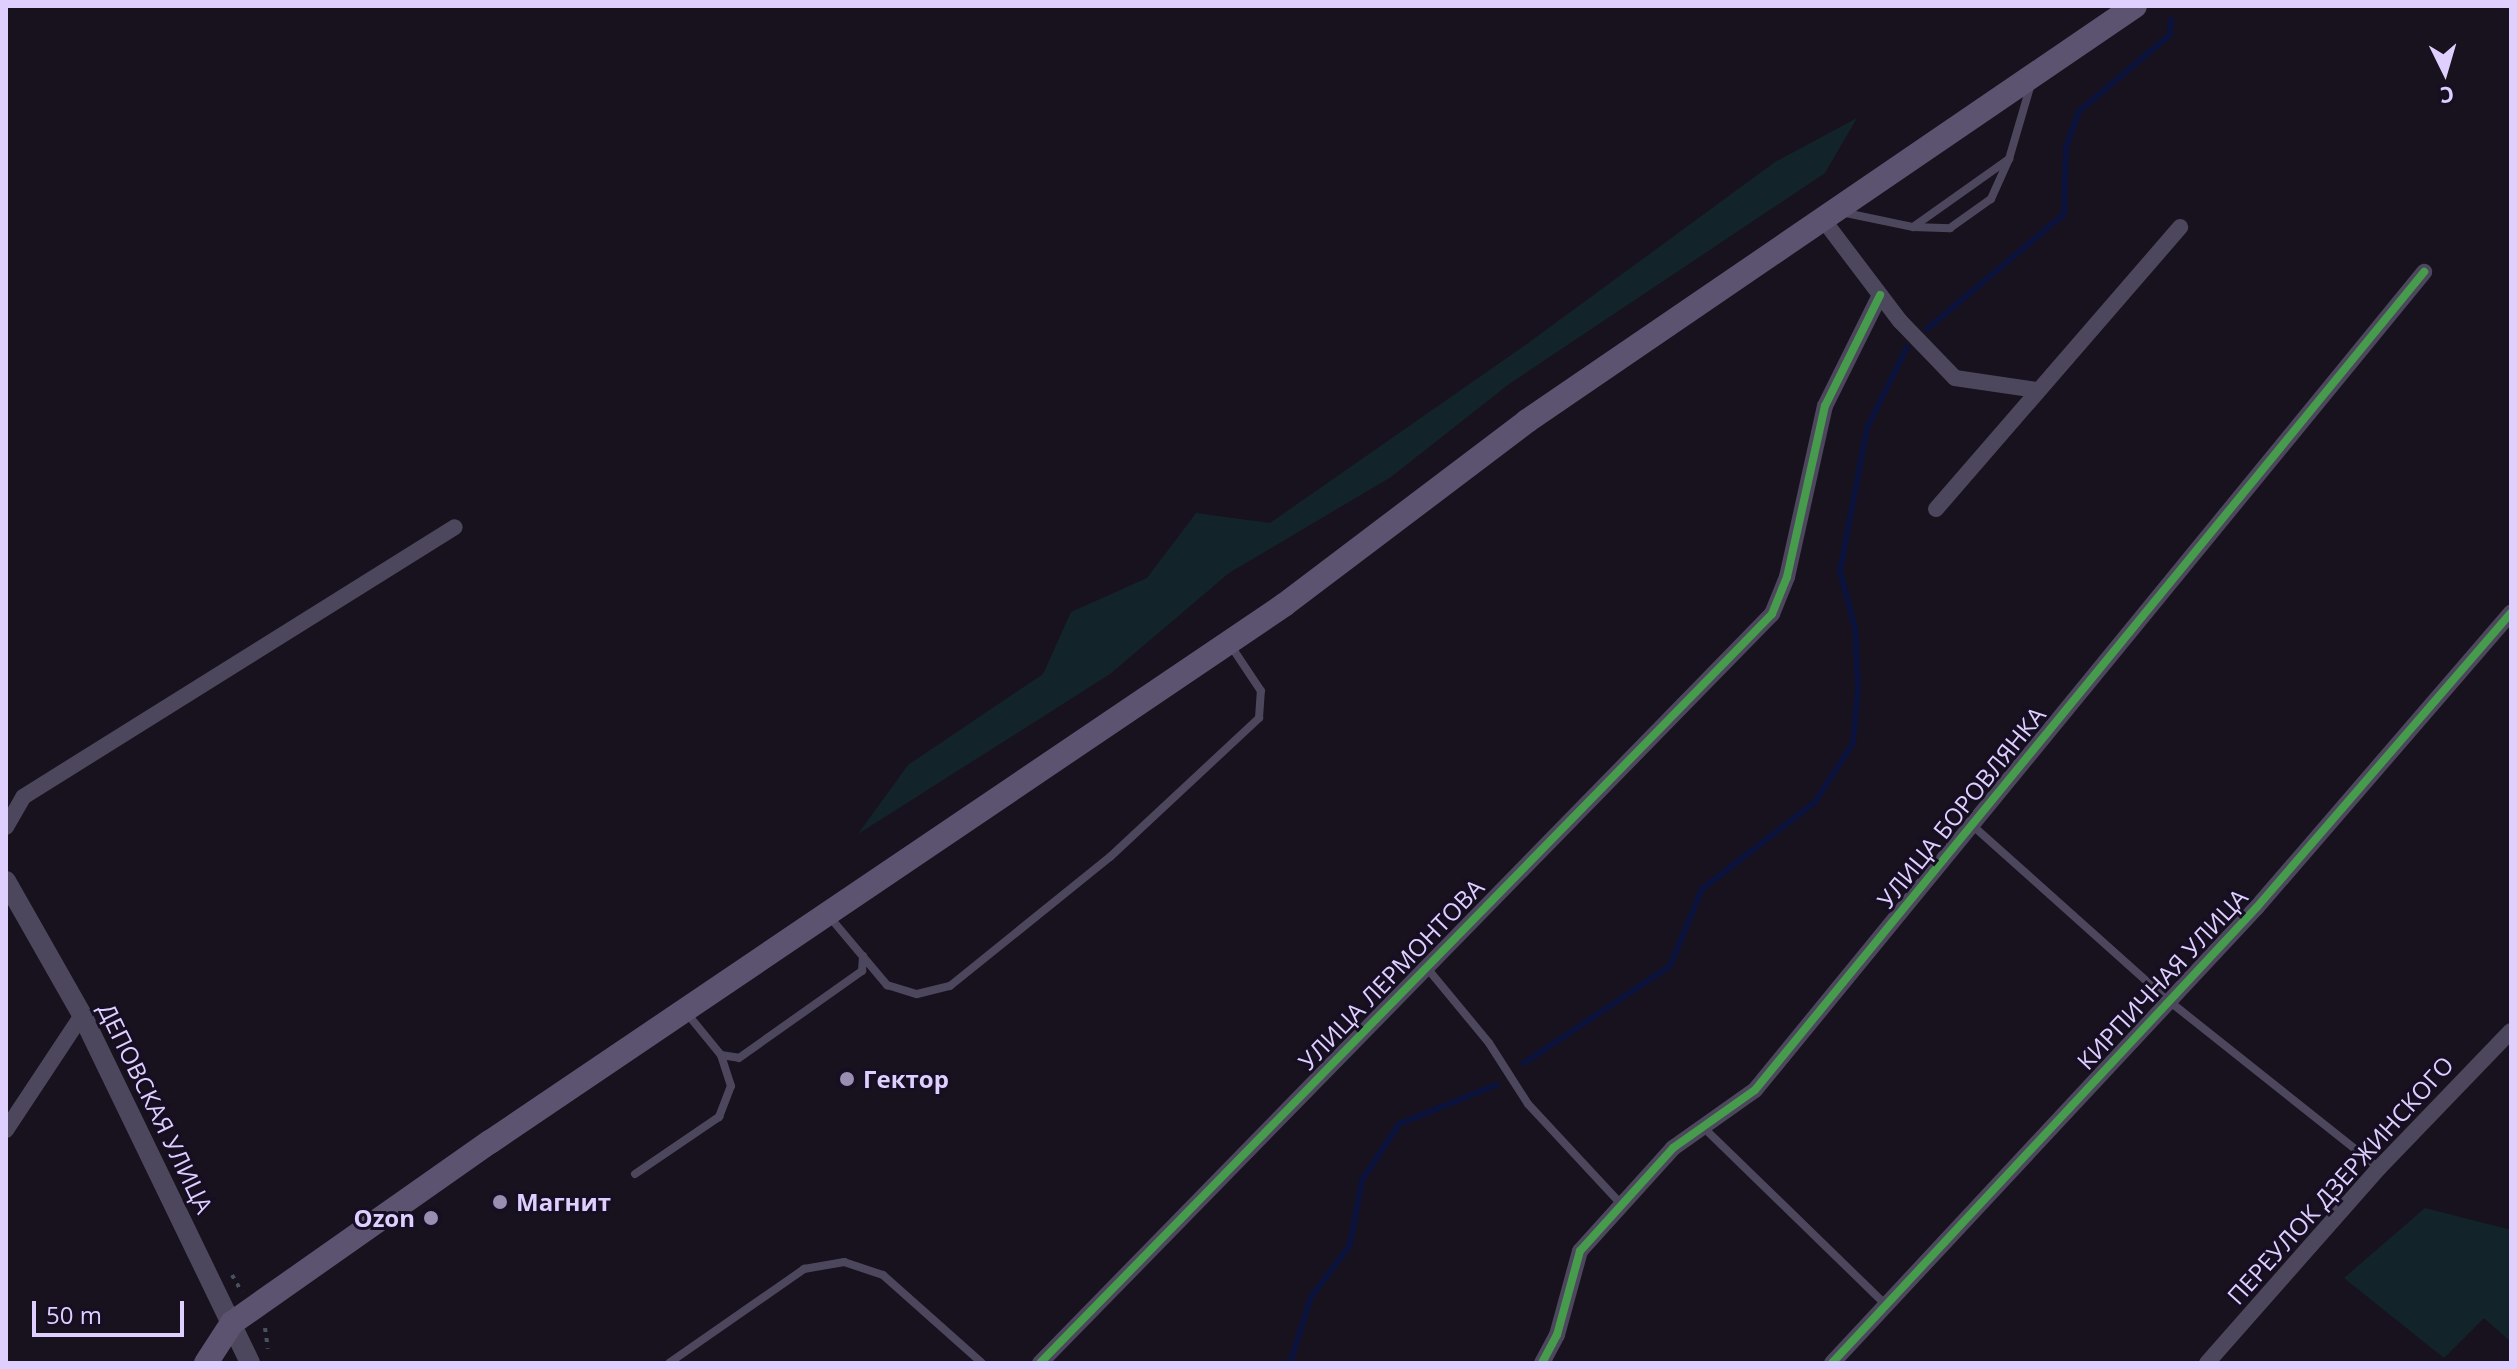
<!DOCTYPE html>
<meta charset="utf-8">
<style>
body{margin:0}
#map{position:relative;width:2517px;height:1369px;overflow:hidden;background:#17121d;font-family:"Open Sans",sans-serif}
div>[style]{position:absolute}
.green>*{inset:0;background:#12242a}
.stream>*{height:6px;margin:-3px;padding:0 3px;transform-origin:3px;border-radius:3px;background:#0b123c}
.path>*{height:4px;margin-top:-2px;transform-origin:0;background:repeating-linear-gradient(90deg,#49505f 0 4px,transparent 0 10px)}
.service>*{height:8px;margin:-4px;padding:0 4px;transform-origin:4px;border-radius:4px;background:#4d475e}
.minor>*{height:16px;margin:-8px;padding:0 8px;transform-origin:8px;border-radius:8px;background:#4d475e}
.tertiary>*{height:20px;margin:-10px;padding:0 10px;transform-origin:10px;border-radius:10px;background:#4d475e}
.secondary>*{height:24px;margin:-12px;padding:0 12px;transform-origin:12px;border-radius:12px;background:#5c5371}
.cycleway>*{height:8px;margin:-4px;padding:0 4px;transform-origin:4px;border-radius:4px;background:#469c4c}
.dots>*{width:22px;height:22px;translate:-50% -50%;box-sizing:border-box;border:4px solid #160e22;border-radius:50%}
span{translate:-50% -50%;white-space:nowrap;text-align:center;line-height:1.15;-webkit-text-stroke:6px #160e22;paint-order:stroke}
.street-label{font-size:24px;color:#dfcfff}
.poi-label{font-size:24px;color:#dfcfff;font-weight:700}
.left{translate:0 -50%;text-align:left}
.right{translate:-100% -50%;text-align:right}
.frame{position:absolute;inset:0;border:8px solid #dfcfff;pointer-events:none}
.north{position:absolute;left:2405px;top:32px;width:80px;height:80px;-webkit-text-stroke:6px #160e22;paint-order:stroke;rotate:175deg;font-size:22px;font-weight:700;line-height:32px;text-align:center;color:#dfcfff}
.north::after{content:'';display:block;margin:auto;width:28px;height:36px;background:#dfcfff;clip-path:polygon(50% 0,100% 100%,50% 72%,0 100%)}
.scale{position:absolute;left:32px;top:1301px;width:152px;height:36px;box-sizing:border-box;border:4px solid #dfcfff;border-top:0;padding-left:10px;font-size:24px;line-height:28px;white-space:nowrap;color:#dfcfff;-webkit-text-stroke:6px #160e22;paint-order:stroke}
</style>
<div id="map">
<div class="green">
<div style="clip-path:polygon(1857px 118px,1825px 173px,1509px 384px,1391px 477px,1229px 573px,1110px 674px,858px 834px,908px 765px,1043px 674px,1071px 612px,1147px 578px,1196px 513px,1270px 523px,1524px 346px,1775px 162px)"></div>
<div style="clip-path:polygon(2425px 1208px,2511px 1230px,2511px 1342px,2484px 1318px,2444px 1358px,2344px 1278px)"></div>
</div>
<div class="stream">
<div style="left:1927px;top:329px;width:179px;rotate:-40deg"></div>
<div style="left:2064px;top:214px;width:67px;rotate:-88.3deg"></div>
<div style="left:2066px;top:147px;width:38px;rotate:-70deg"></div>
<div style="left:2079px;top:111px;width:119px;rotate:-39.9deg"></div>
<div style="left:2170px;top:35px;width:15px;rotate:-86deg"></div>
<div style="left:1524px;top:1063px;width:175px;rotate:-33.6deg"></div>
<div style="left:1670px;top:966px;width:83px;rotate:-67.4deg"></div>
<div style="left:1702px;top:889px;width:143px;rotate:-37.6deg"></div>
<div style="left:1815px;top:802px;width:70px;rotate:-57.2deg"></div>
<div style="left:1853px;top:743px;width:56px;rotate:-84.9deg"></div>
<div style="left:1858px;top:687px;width:59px;rotate:-92.9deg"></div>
<div style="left:1855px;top:628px;width:59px;rotate:-104.7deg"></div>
<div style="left:1840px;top:571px;width:146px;rotate:-79.3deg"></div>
<div style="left:1867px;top:428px;width:90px;rotate:-63.7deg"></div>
<div style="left:1290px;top:1363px;width:69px;rotate:-72.3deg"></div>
<div style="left:1311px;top:1297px;width:65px;rotate:-53.1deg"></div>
<div style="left:1350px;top:1245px;width:66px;rotate:-79.5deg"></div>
<div style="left:1362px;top:1180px;width:67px;rotate:-56.5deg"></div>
<div style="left:1399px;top:1124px;width:105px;rotate:-21.9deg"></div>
</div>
<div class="path">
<div style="left:232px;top:1275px;width:20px;rotate:60deg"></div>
<div style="left:265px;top:1328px;width:21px;rotate:82deg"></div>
</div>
<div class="service">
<div style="left:1841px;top:212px;width:74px;rotate:11.8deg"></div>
<div style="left:1913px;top:227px;width:118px;rotate:-35.3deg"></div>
<div style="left:2009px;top:159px;width:75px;rotate:-73.7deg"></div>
<div style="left:1913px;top:227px;width:37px;rotate:2deg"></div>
<div style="left:1950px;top:228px;width:50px;rotate:-35.3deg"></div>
<div style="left:1991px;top:199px;width:44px;rotate:-65.8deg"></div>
<div style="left:1972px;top:825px;width:264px;rotate:41.8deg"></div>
<div style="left:2169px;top:1001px;width:267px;rotate:38.5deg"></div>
<div style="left:828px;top:915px;width:92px;rotate:49.9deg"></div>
<div style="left:887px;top:985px;width:31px;rotate:17deg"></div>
<div style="left:917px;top:994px;width:34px;rotate:-14deg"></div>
<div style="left:950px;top:986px;width:206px;rotate:-38.9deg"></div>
<div style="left:1110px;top:857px;width:204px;rotate:-43deg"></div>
<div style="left:1259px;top:718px;width:27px;rotate:-86deg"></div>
<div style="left:1261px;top:691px;width:58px;rotate:-123.7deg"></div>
<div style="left:1427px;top:968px;width:97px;rotate:50.4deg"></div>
<div style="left:1489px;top:1043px;width:72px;rotate:57.4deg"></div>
<div style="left:1528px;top:1104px;width:138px;rotate:47.1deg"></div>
<div style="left:721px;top:1055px;width:18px;rotate:9deg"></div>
<div style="left:739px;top:1058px;width:151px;rotate:-35.3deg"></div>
<div style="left:862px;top:971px;width:15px;rotate:-86deg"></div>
<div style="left:1703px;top:1127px;width:255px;rotate:44.2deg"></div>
<div style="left:635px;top:1174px;width:102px;rotate:-34.2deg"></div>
<div style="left:719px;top:1117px;width:33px;rotate:-69deg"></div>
<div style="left:731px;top:1086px;width:33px;rotate:-108deg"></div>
<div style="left:721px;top:1055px;width:57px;rotate:-129.3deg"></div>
<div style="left:669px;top:1363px;width:165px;rotate:-34.8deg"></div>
<div style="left:804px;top:1269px;width:41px;rotate:-9.9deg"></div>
<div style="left:844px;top:1262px;width:41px;rotate:18.4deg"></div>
<div style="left:883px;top:1275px;width:132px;rotate:41.6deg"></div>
</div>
<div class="minor">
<div style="left:1822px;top:218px;width:129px;rotate:52.9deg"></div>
<div style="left:1900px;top:321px;width:79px;rotate:46deg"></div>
<div style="left:1955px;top:378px;width:82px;rotate:8.4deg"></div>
<div style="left:1936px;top:509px;width:373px;rotate:-49.1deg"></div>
<div style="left:6px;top:827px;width:34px;rotate:-60deg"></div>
<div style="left:23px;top:797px;width:509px;rotate:-32.01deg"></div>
<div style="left:6px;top:1130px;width:138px;rotate:-56.5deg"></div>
<div style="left:1040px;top:1363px;width:1047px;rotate:-45.66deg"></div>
<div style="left:1772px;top:614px;width:40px;rotate:-68deg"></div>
<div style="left:1787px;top:577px;width:175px;rotate:-77.5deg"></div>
<div style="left:1825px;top:406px;width:124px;rotate:-63.6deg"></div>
<div style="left:1542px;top:1363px;width:32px;rotate:-62deg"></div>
<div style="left:1557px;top:1335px;width:87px;rotate:-74.7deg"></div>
<div style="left:1580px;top:1251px;width:139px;rotate:-47.9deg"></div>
<div style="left:1673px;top:1148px;width:100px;rotate:-35.3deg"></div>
<div style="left:1755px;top:1090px;width:1057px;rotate:-50.72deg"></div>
<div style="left:1832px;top:1363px;width:623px;rotate:-47.02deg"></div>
<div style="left:2257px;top:907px;width:389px;rotate:-49.2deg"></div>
<div style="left:2207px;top:1363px;width:260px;rotate:-48.6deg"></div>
<div style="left:2379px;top:1168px;width:190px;rotate:-46.1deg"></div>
</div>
<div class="tertiary">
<div style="left:6px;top:881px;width:154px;rotate:60.4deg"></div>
<div style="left:82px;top:1015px;width:386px;rotate:64.2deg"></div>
</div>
<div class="secondary">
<div style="left:206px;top:1363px;width:48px;rotate:-57deg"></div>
<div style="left:232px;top:1323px;width:315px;rotate:-35.1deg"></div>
<div style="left:490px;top:1142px;width:959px;rotate:-34.07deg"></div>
<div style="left:1284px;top:605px;width:305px;rotate:-37.1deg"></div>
<div style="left:1527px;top:421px;width:736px;rotate:-34.32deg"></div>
</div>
<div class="cycleway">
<div style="left:1040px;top:1363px;width:1047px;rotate:-45.66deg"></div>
<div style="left:1772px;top:614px;width:40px;rotate:-68deg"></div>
<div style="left:1787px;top:577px;width:175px;rotate:-77.5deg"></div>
<div style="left:1825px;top:406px;width:124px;rotate:-63.6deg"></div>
<div style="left:1542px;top:1363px;width:32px;rotate:-62deg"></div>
<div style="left:1557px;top:1335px;width:87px;rotate:-74.7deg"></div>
<div style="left:1580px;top:1251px;width:139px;rotate:-47.9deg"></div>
<div style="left:1673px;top:1148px;width:100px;rotate:-35.3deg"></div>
<div style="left:1755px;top:1090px;width:1057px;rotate:-50.72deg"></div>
<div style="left:1832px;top:1363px;width:623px;rotate:-47.02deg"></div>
<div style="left:2257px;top:907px;width:389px;rotate:-49.2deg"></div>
</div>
<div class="dots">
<div style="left:847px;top:1079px;background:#998db0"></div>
<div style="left:500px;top:1202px;background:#998db0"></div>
<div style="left:431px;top:1218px;background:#998db0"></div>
</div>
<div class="street-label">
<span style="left:1961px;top:807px;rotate:-51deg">УЛИЦА БОРОВЛЯНКА</span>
<span style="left:1391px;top:974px;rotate:-46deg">УЛИЦА ЛЕРМОНТОВА</span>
<span style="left:2162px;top:979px;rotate:-47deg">КИРПИЧНАЯ УЛИЦА</span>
<span style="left:156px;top:1108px;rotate:64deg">ДЕПОВСКАЯ УЛИЦА</span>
<span style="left:2340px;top:1180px;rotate:-48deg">ПЕРЕУЛОК ДЗЕРЖИНСКОГО</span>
</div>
<div class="poi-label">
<span class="left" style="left:863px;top:1079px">Гектор</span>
<span class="left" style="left:516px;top:1202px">Магнит</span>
<span class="right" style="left:415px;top:1218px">Ozon</span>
</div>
<div class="frame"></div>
<div class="north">С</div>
<div class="scale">50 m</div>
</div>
